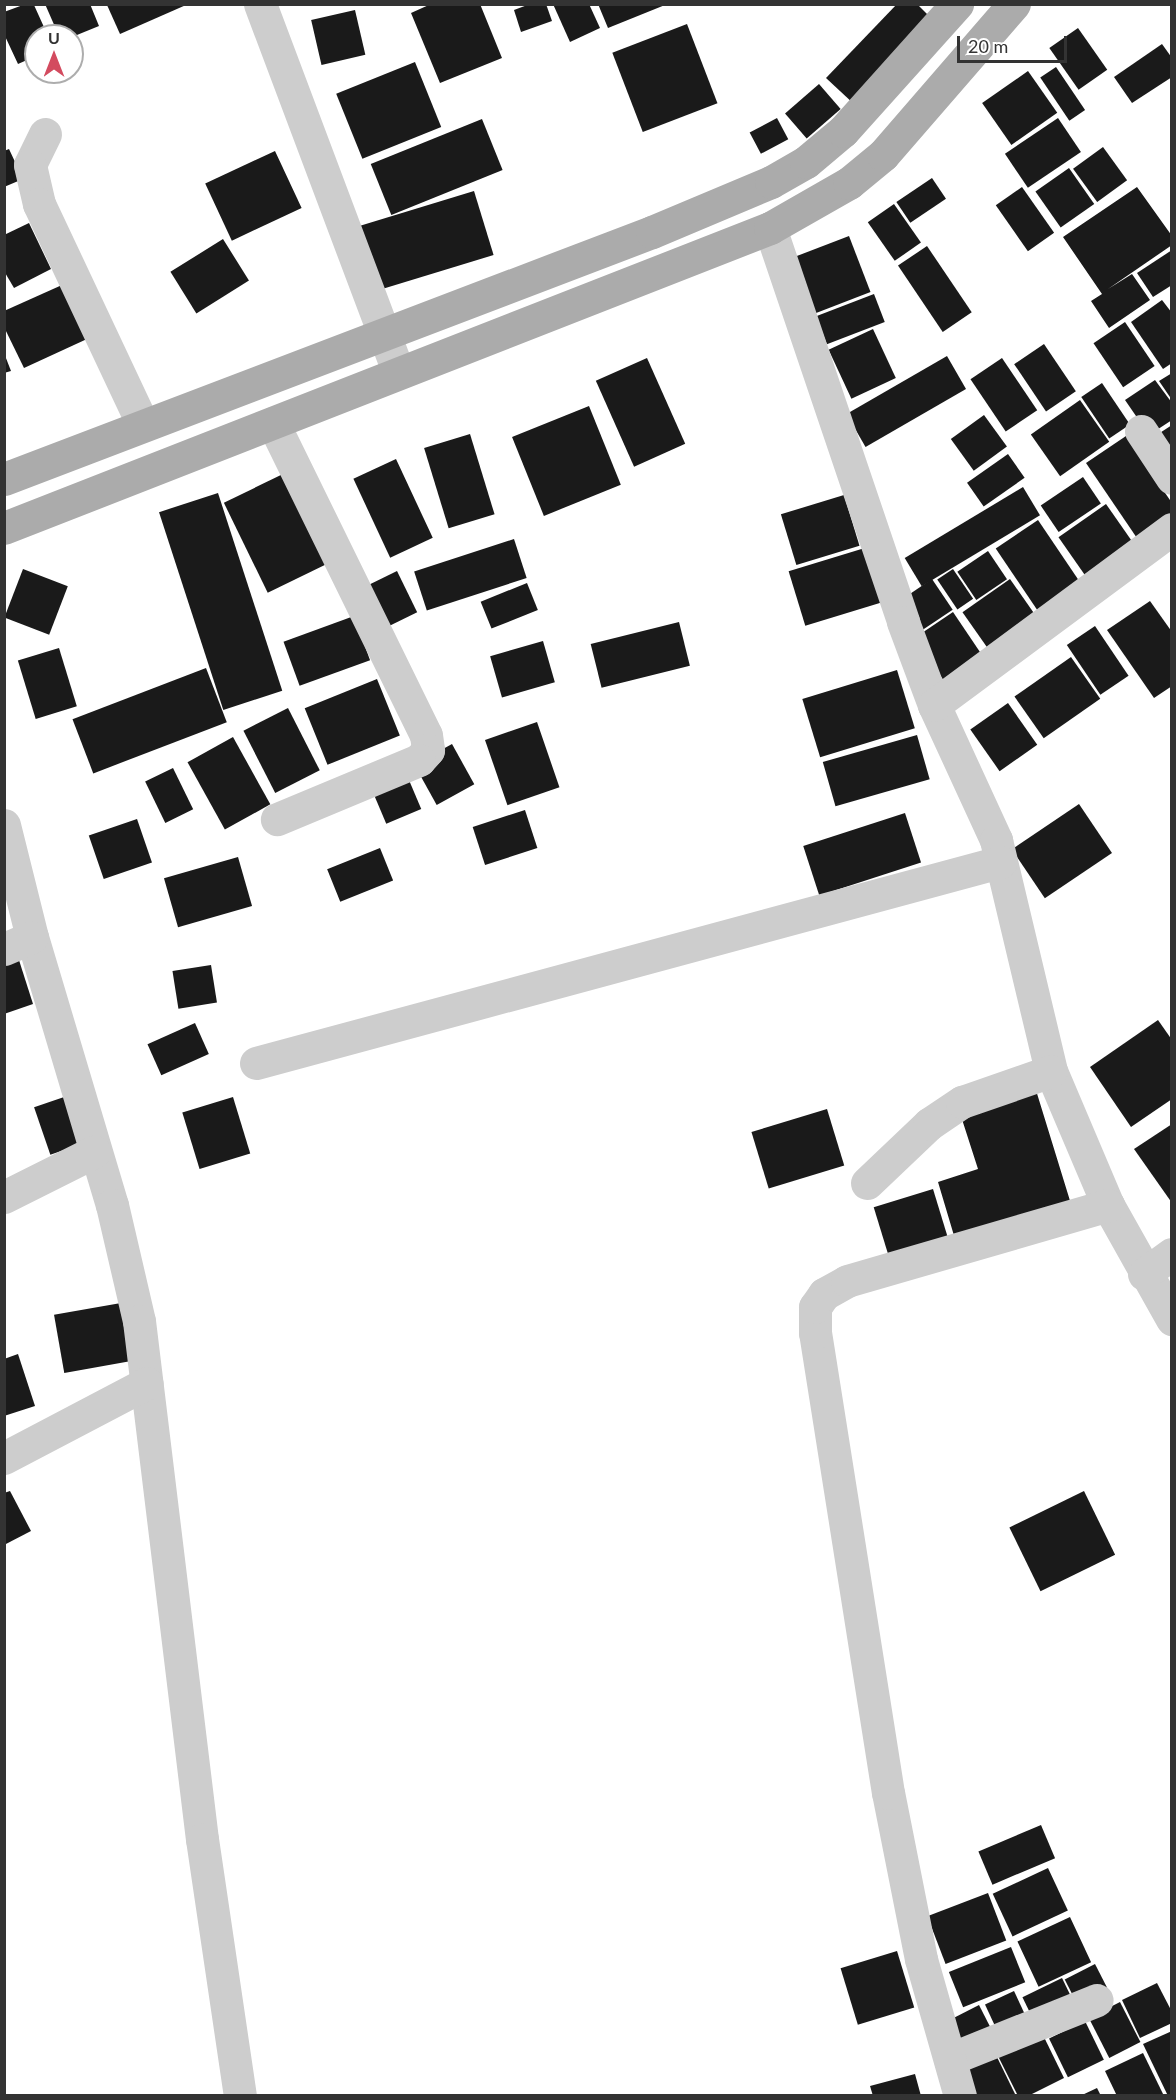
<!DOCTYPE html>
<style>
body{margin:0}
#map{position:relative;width:1176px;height:2100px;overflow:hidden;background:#fff;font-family:Lato,sans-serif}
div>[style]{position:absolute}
.building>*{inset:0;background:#1a1a1a;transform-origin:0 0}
.minor>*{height:33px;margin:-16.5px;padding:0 16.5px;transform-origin:16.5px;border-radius:16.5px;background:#cdcdcd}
.major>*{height:33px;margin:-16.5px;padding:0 16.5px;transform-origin:16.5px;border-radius:16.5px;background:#ababab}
span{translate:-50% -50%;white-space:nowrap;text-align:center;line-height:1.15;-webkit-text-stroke:6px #fff;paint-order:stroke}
.frame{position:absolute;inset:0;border:6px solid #333;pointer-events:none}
.north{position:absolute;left:24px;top:24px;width:60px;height:60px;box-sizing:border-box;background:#fff;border:2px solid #adadad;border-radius:50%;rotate:0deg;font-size:16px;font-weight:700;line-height:24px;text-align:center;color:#333}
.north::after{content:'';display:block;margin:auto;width:21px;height:27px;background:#d34b5f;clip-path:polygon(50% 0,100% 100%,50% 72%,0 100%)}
.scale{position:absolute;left:957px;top:36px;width:110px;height:27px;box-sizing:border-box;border:3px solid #333;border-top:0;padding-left:8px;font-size:18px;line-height:21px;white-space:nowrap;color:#333;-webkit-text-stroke:4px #fff;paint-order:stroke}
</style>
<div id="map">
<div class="building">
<div style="clip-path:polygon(45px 4px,90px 4px,99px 26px,72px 37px,59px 36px)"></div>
<div style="clip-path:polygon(431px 4px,480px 4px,502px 58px,440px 83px,411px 13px)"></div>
<div style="clip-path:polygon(530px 4px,546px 4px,552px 21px,521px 32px,514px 10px)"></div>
<div style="clip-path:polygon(553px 4px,589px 4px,600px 28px,570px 42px)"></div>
<div style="clip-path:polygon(598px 4px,665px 4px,665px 5px,608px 28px)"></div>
<div style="clip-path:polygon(897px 4px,917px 4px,935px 22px,855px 105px,826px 78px)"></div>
<div style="clip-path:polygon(23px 5px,34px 5px,48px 36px,36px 36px,36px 56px,18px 64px,4px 34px,4px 12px)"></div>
<div style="clip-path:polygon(107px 5px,186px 5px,120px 34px)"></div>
<div style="left:355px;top:10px;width:46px;height:45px;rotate:77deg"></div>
<div style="left:687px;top:24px;width:85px;height:80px;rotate:69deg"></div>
<div style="left:1078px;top:28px;width:51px;height:35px;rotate:55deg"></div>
<div style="clip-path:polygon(1162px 44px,1172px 58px,1172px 77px,1132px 103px,1114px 77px)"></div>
<div style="left:415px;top:62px;width:70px;height:85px;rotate:68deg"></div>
<div style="left:1056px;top:67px;width:52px;height:19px;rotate:56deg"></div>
<div style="left:1028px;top:71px;width:51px;height:56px;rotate:55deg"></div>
<div style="left:819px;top:84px;width:33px;height:45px;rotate:49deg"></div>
<div style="left:777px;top:118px;width:24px;height:31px;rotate:62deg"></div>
<div style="left:1058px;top:118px;width:41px;height:64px;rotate:56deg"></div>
<div style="left:482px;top:119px;width:55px;height:120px;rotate:68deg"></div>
<div style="left:1103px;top:147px;width:41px;height:37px;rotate:54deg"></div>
<div style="clip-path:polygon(9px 149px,23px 179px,4px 187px,4px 151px)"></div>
<div style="left:275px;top:151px;width:63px;height:77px;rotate:65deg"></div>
<div style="left:1069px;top:168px;width:44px;height:41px;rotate:55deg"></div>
<div style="left:932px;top:178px;width:25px;height:43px;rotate:56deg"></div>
<div style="left:1022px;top:187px;width:56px;height:32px;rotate:55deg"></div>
<div style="clip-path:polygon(1137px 187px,1172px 236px,1172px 245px,1108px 289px,1132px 274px,1150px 300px,1109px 328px,1091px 301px,1102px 294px,1063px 237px)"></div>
<div style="left:474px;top:191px;width:67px;height:125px;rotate:73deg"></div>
<div style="left:894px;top:204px;width:47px;height:32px;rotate:55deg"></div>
<div style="clip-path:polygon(29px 223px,51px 269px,14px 288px,4px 271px,4px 235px)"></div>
<div style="left:849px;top:236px;width:60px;height:61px;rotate:69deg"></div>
<div style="left:223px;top:239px;width:49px;height:62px;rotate:58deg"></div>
<div style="left:927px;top:246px;width:80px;height:35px;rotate:56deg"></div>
<div style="clip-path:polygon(1172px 250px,1172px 285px,1153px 297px,1137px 273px)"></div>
<div style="clip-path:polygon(62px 285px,87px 339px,24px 368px,4px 327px,4px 311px)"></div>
<div style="left:874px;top:294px;width:30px;height:62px;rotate:69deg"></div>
<div style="clip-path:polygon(1162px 300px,1172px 313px,1172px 363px,1163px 369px,1131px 322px)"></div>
<div style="left:1125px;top:322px;width:53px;height:38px;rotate:56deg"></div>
<div style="left:873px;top:329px;width:54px;height:49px;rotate:65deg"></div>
<div style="left:1044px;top:344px;width:57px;height:36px;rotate:56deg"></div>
<div style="clip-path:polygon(4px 353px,11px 371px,4px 373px)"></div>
<div style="left:947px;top:356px;width:38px;height:116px;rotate:60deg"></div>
<div style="left:647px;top:358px;width:94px;height:56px;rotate:66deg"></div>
<div style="left:1002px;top:358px;width:63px;height:38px;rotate:56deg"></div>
<div style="clip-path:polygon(1172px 373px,1172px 400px,1159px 381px)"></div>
<div style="clip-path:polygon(1155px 380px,1172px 403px,1172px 420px,1149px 435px,1125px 400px)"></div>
<div style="left:1102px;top:383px;width:50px;height:25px;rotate:56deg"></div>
<div style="left:1080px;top:400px;width:51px;height:60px;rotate:55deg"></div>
<div style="left:589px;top:406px;width:85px;height:83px;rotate:68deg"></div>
<div style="left:984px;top:415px;width:39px;height:41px;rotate:54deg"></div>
<div style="clip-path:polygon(1172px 425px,1172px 467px,1152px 438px)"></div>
<div style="left:470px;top:434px;width:84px;height:48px;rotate:73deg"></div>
<div style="clip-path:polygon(1126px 436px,1172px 503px,1172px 524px,1141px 544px,1086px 463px)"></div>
<div style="left:1008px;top:454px;width:29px;height:50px;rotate:55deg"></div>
<div style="left:396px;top:459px;width:87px;height:47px;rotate:65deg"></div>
<div style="left:285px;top:473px;width:100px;height:68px;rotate:64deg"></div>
<div style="left:1083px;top:477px;width:32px;height:51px;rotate:56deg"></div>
<div style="left:1023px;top:487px;width:33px;height:138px;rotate:59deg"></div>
<div style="left:218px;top:493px;width:208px;height:62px;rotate:72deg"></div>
<div style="left:844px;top:495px;width:53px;height:66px;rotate:73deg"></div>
<div style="left:1106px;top:504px;width:49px;height:58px;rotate:55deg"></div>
<div style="left:1038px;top:520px;width:83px;height:51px;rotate:56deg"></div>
<div style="left:514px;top:539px;width:41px;height:105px;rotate:72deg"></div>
<div style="left:868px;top:547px;width:57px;height:83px;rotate:73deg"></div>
<div style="left:988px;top:551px;width:34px;height:37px;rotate:56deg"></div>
<div style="left:23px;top:569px;width:48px;height:52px;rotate:21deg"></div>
<div style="left:953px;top:569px;width:36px;height:19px;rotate:56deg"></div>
<div style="left:397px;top:571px;width:46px;height:38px;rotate:64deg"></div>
<div style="left:932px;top:579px;width:37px;height:37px;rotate:56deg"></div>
<div style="left:1010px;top:579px;width:55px;height:58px;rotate:55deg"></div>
<div style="left:527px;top:583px;width:29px;height:50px;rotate:68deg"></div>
<div style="clip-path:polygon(1150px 601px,1172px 632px,1172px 686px,1154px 698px,1107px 630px)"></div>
<div style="left:953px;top:612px;width:63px;height:46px;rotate:56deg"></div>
<div style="left:354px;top:616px;width:47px;height:75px;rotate:70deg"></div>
<div style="left:679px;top:622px;width:45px;height:91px;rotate:76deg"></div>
<div style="left:1095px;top:626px;width:60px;height:34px;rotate:56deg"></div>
<div style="left:543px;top:641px;width:43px;height:55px;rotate:74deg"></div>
<div style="left:59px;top:648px;width:61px;height:43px;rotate:73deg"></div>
<div style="left:1071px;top:657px;width:51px;height:69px;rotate:55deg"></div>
<div style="left:206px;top:668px;width:58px;height:143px;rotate:69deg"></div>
<div style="left:897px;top:670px;width:61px;height:99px;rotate:73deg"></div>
<div style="left:377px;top:679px;width:61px;height:78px;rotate:68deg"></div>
<div style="left:1008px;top:703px;width:51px;height:46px;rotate:55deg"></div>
<div style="left:288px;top:708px;width:70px;height:50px;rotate:63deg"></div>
<div style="left:537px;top:722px;width:69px;height:55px;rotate:71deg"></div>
<div style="left:917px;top:735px;width:46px;height:98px;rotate:74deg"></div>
<div style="left:233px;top:737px;width:77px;height:52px;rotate:61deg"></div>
<div style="left:452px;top:744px;width:46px;height:43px;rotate:61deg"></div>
<div style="left:173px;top:768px;width:46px;height:31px;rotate:64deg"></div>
<div style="left:406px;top:773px;width:39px;height:38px;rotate:67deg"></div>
<div style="left:1079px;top:804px;width:59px;height:81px;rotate:56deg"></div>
<div style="left:525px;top:810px;width:40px;height:55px;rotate:72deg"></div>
<div style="left:905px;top:813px;width:52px;height:107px;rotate:72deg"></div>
<div style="left:137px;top:819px;width:46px;height:51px;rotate:71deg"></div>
<div style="left:380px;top:848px;width:35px;height:57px;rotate:68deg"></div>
<div style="left:238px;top:857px;width:51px;height:77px;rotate:74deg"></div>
<div style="clip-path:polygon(18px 957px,33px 1004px,4px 1014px,4px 961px)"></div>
<div style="left:211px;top:965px;width:38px;height:39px;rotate:81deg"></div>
<div style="clip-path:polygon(1158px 1020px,1172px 1040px,1172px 1099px,1131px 1127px,1090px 1067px)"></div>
<div style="left:195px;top:1023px;width:34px;height:52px;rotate:66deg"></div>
<div style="clip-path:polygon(1035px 1087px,1071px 1204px,955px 1239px,938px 1182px,978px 1169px,959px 1110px)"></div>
<div style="left:70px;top:1095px;width:50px;height:38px;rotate:71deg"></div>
<div style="left:233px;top:1097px;width:59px;height:53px;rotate:73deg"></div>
<div style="left:827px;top:1109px;width:59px;height:79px;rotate:73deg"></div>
<div style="clip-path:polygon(1172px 1124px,1172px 1203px,1134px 1149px)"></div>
<div style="left:933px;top:1189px;width:54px;height:62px;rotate:73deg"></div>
<div style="left:121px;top:1303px;width:59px;height:68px;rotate:80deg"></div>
<div style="clip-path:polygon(18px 1354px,35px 1406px,4px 1416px,4px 1359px)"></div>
<div style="clip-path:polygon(10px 1491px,31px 1531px,4px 1545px,4px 1493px)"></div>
<div style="left:1084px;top:1491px;width:71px;height:83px;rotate:64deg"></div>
<div style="left:1041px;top:1825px;width:36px;height:68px;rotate:67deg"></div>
<div style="left:1048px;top:1868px;width:47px;height:61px;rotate:65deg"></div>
<div style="left:988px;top:1893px;width:51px;height:65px;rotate:69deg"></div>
<div style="left:1070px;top:1917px;width:50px;height:58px;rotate:65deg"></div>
<div style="left:1011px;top:1947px;width:38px;height:67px;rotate:68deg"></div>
<div style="left:897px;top:1951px;width:59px;height:59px;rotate:73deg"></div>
<div style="left:1095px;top:1964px;width:29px;height:34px;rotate:63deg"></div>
<div style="left:1062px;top:1978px;width:28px;height:44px;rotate:64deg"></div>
<div style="clip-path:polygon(1157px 1983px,1172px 2012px,1172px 2023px,1140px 2038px,1122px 2000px)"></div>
<div style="left:1014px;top:1991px;width:33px;height:32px;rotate:65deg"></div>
<div style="left:1120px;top:2002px;width:45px;height:35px;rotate:63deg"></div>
<div style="left:979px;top:2005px;width:33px;height:39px;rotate:63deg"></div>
<div style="left:1085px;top:2021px;width:43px;height:40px;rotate:64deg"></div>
<div style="clip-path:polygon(1172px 2031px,1172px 2096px,1168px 2096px,1143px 2044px)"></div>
<div style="clip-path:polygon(1042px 2033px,1064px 2078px,1028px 2096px,1018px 2096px,997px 2054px)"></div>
<div style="clip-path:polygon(995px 2053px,1016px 2096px,977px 2096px,964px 2068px)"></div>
<div style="clip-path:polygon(1143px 2053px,1164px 2096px,1117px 2096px,1105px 2071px)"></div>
<div style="clip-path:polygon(915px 2074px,921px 2096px,873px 2096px,870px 2086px)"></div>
<div style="clip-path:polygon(1097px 2088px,1101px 2096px,1080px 2096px)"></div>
</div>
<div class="minor">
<div style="left:260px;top:4px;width:394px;rotate:69.4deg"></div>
<div style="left:45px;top:134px;width:34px;rotate:116deg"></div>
<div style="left:30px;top:165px;width:40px;rotate:77deg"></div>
<div style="left:39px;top:204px;width:244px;rotate:64.8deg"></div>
<div style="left:770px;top:228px;width:416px;rotate:71.3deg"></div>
<div style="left:903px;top:622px;width:89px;rotate:69.5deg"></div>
<div style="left:934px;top:705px;width:149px;rotate:65.3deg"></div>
<div style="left:996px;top:840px;width:237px;rotate:76.6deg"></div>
<div style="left:1051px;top:1071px;width:146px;rotate:67deg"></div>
<div style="left:1108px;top:1205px;width:131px;rotate:60.7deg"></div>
<div style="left:273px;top:423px;width:347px;rotate:63.9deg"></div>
<div style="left:426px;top:735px;width:15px;rotate:82deg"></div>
<div style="left:428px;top:750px;width:13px;rotate:132deg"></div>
<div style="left:419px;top:760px;width:154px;rotate:157.4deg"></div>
<div style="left:1141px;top:431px;width:56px;rotate:56.6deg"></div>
<div style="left:934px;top:705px;width:296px;rotate:-36.5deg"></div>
<div style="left:4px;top:825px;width:115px;rotate:76deg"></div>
<div style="left:32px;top:937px;width:280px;rotate:73.4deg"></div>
<div style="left:112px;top:1205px;width:119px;rotate:76.9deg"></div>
<div style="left:139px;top:1321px;width:522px;rotate:83.07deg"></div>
<div style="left:202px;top:1839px;width:260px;rotate:81.6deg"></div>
<div style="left:4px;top:949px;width:30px;rotate:-23deg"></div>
<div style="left:256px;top:1063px;width:771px;rotate:-15.12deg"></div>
<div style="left:867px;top:1183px;width:86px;rotate:-43.6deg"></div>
<div style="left:929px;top:1124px;width:40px;rotate:-34deg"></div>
<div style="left:962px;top:1102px;width:94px;rotate:-19.2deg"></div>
<div style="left:4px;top:1197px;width:101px;rotate:-26.6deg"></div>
<div style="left:1144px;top:1274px;width:34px;rotate:-36deg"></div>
<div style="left:4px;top:1458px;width:161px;rotate:-27.7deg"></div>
<div style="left:950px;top:2059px;width:158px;rotate:-21.9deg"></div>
<div style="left:960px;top:2096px;width:142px;rotate:-105.9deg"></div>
<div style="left:921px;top:1959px;width:169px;rotate:-101.2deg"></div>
<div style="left:888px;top:1793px;width:466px;rotate:-99deg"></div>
<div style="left:815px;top:1333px;width:26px;rotate:-90deg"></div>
<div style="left:815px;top:1307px;width:16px;rotate:-55deg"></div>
<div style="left:824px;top:1294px;width:26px;rotate:-29deg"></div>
<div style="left:847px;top:1281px;width:272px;rotate:-16.2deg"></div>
</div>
<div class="major">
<div style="left:4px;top:479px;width:693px;rotate:-20.87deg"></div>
<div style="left:652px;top:232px;width:129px;rotate:-22.8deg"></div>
<div style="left:771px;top:182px;width:40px;rotate:-29.7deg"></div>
<div style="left:806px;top:162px;width:48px;rotate:-40deg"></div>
<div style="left:843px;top:131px;width:171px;rotate:-48.1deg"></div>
<div style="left:4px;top:528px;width:823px;rotate:-21.39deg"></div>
<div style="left:770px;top:228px;width:91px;rotate:-29.7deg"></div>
<div style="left:849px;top:183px;width:44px;rotate:-39.5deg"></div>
<div style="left:883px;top:155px;width:200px;rotate:-49.1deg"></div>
</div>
<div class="frame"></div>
<div class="north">U</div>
<div class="scale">20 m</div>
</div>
